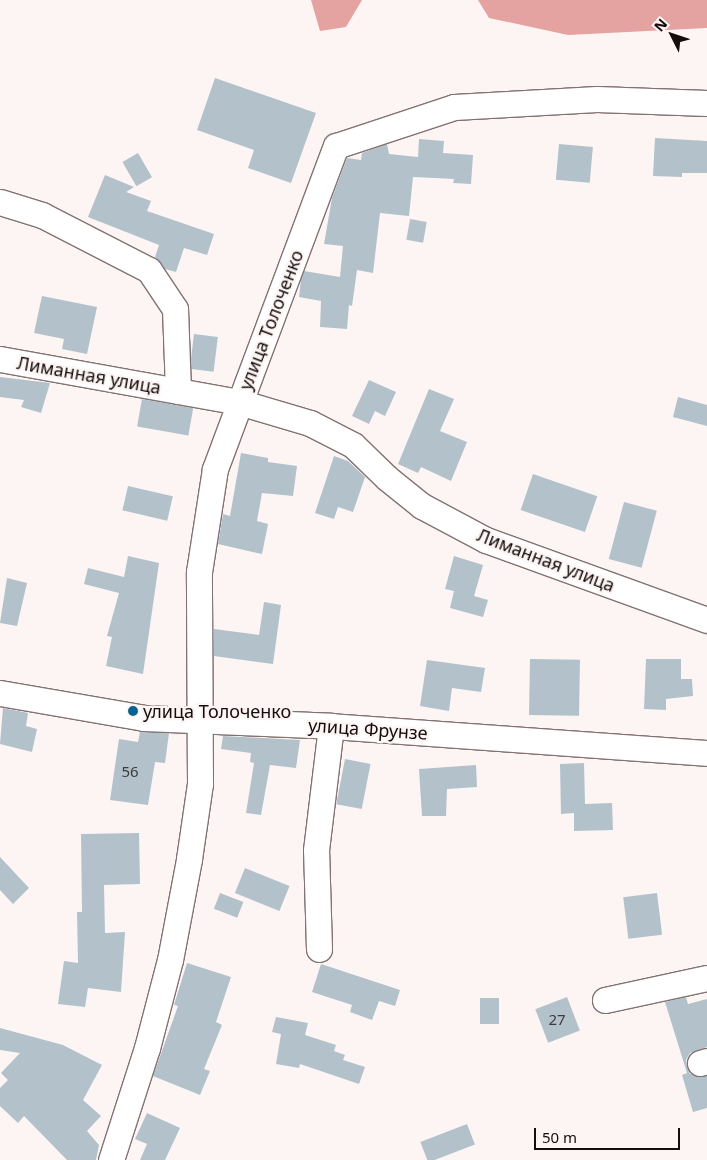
<!DOCTYPE html>
<meta charset="utf-8">
<style>
body{margin:0}
#map{position:relative;width:707px;height:1160px;overflow:hidden;background:#fdf5f4;font-family:"Noto Sans",sans-serif}
div>[style]{position:absolute}
.water>*{inset:0;background:#e4a2a1}
.building>*{inset:0;background:#b3c1cb;transform-origin:0 0}
.roads{filter:drop-shadow(1px 0 #837272) drop-shadow(-1px 0 #837272) drop-shadow(0 1px #837272) drop-shadow(0 -1px #837272)}
.minor>*{height:25px;margin:-12.5px;padding:0 12.5px;transform-origin:12.5px;border-radius:12.5px;background:#fff}
.dots>*{width:14px;height:14px;translate:-50% -50%;box-sizing:border-box;border:2px solid #fdf5f4;border-radius:50%}
span{translate:-50% -50%;white-space:nowrap;text-align:center;line-height:1.15;-webkit-text-stroke:4.5px #fdf5f4;paint-order:stroke}
.number-label{font-size:15px;color:#3b3a3c}
.number-label span{-webkit-text-stroke-width:0}
.street-label{font-size:18px;color:#130d0d}
.poi-label{font-size:18px;color:#130d0d}
.left{translate:0 -50%;text-align:left}
.north{position:absolute;left:647px;top:10px;width:50px;height:50px;-webkit-text-stroke:4px #fdf5f4;paint-order:stroke;rotate:311deg;font-size:14px;font-weight:700;line-height:20px;text-align:center;color:#130d0d}
.north::after{content:'';display:block;margin:auto;width:18px;height:22px;background:#130d0d;clip-path:polygon(50% 0,100% 100%,50% 72%,0 100%)}
.scale{position:absolute;left:534px;top:1128px;width:146px;height:22px;box-sizing:border-box;border:2px solid #130d0d;border-top:0;padding-left:6px;font-size:15px;line-height:18px;white-space:nowrap;color:#130d0d;-webkit-text-stroke:4px #fdf5f4;paint-order:stroke}
</style>
<div id="map">
<div class="water">
<div style="clip-path:polygon(311px 0,362px 0,346px 27px,320px 31px)"></div>
<div style="clip-path:polygon(478px 0,707px 0,707px 28px,568px 35px,489px 18px)"></div>
</div>
<div class="building">
<div style="clip-path:polygon(215px 78px,316px 113px,291px 183px,248px 168px,254px 150px,197px 130px)"></div>
<div style="clip-path:polygon(655px 138px,707px 141px,707px 173px,682px 173px,682px 177px,653px 176px)"></div>
<div style="clip-path:polygon(419px 139px,444px 141px,443px 153px,473px 155px,471px 184px,453px 183px,454px 179px,413px 177px,409px 216px,380px 213px,373px 273px,357px 270px,352px 306px,349px 305px,347px 329px,320px 327px,321px 301px,299px 297px,301px 279px,304px 271px,340px 277px,343px 246px,324px 244px,332px 198px,347px 158px,361px 160px,362px 153px,387px 144px,389px 154px,418px 157px)"></div>
<div style="left:559px;top:144px;width:34px;height:36px;rotate:5deg"></div>
<div style="left:138px;top:153px;width:28px;height:18px;rotate:60deg"></div>
<div style="clip-path:polygon(105px 175px,134px 187px,126px 192px,151px 201px,147px 211px,214px 234px,207px 255px,184px 248px,176px 272px,165px 269px,155px 257px,159px 245px,88px 217px)"></div>
<div style="left:410px;top:219px;width:17px;height:21px;rotate:10deg"></div>
<div style="clip-path:polygon(42px 296px,97px 307px,87px 354px,62px 349px,64px 339px,34px 333px)"></div>
<div style="left:194px;top:334px;width:24px;height:35px;rotate:7deg"></div>
<div style="clip-path:polygon(0 377px,50px 383px,41px 413px,21px 407px,24px 400px,0 397px)"></div>
<div style="clip-path:polygon(369px 380px,396px 392px,385px 416px,375px 411px,369px 424px,352px 416px)"></div>
<div style="clip-path:polygon(429px 389px,454px 399px,440px 431px,467px 442px,451px 481px,421px 467px,418px 473px,398px 464px)"></div>
<div style="clip-path:polygon(678px 397px,707px 405px,707px 426px,673px 417px)"></div>
<div style="left:142px;top:399px;width:52px;height:28px;rotate:10deg"></div>
<div style="clip-path:polygon(241px 453px,268px 458px,268px 462px,297px 466px,293px 496px,262px 493px,257px 521px,268px 524px,262px 554px,218px 544px,223px 514px,230px 516px)"></div>
<div style="clip-path:polygon(334px 456px,348px 461px,365px 477px,353px 512px,338px 507px,334px 519px,315px 513px)"></div>
<div style="left:533px;top:474px;width:68px;height:38px;rotate:19deg"></div>
<div style="left:128px;top:486px;width:46px;height:25px;rotate:13deg"></div>
<div style="left:624px;top:502px;width:34px;height:59px;rotate:15deg"></div>
<div style="clip-path:polygon(128px 556px,159px 563px,143px 674px,106px 666px,112px 637px,107px 636px,119px 593px,84px 584px,88px 568px,124px 577px)"></div>
<div style="clip-path:polygon(454px 556px,483px 565px,474px 596px,488px 600px,483px 617px,450px 608px,454px 591px,445px 589px)"></div>
<div style="clip-path:polygon(7px 578px,27px 583px,17px 626px,0 623px)"></div>
<div style="clip-path:polygon(264px 602px,281px 605px,273px 664px,214px 656px,214px 629px,259px 635px)"></div>
<div style="left:530px;top:659px;width:50px;height:56px;rotate:1deg"></div>
<div style="clip-path:polygon(646px 659px,681px 659px,681px 679px,692px 679px,693px 696px,666px 699px,666px 710px,644px 709px)"></div>
<div style="clip-path:polygon(427px 660px,485px 668px,481px 692px,452px 688px,449px 711px,420px 706px)"></div>
<div style="clip-path:polygon(3px 708px,28px 713px,26px 726px,37px 729px,32px 752px,0 744px)"></div>
<div style="clip-path:polygon(140px 732px,169px 733px,165px 763px,155px 762px,148px 805px,110px 800px,119px 739px,138px 742px)"></div>
<div style="clip-path:polygon(223px 736px,300px 740px,296px 768px,270px 765px,261px 815px,246px 813px,254px 763px,250px 762px,251px 753px,221px 749px)"></div>
<div style="left:345px;top:759px;width:26px;height:46px;rotate:11deg"></div>
<div style="clip-path:polygon(584px 763px,585px 804px,612px 803px,613px 830px,574px 831px,574px 813px,561px 814px,560px 764px)"></div>
<div style="clip-path:polygon(476px 765px,477px 787px,447px 789px,446px 816px,422px 816px,419px 769px)"></div>
<div style="clip-path:polygon(139px 833px,140px 884px,104px 885px,105px 933px,125px 932px,121px 992px,88px 988px,85px 1007px,58px 1004px,64px 961px,78px 963px,77px 912px,82px 912px,81px 834px)"></div>
<div style="clip-path:polygon(0 857px,29px 888px,13px 904px,0 890px)"></div>
<div style="left:245px;top:868px;width:48px;height:27px;rotate:22deg"></div>
<div style="left:220px;top:893px;width:25px;height:17px;rotate:21deg"></div>
<div style="left:657px;top:893px;width:42px;height:34px;rotate:83deg"></div>
<div style="clip-path:polygon(187px 963px,231px 977px,216px 1022px,222px 1025px,204px 1069px,210px 1071px,200px 1095px,153px 1076px,178px 1006px,174px 1005px)"></div>
<div style="clip-path:polygon(321px 964px,400px 990px,395px 1006px,379px 1001px,372px 1020px,350px 1012px,352px 1005px,312px 992px)"></div>
<div style="left:567px;top:997px;width:36px;height:34px;rotate:69deg"></div>
<div style="clip-path:polygon(686px 997px,688px 1004px,707px 999px,707px 1047px,690px 1053px,686px 1060px,690px 1074px,707px 1076px,707px 1108px,693px 1112px,682px 1075px,687px 1073px,665px 1002px)"></div>
<div style="left:480px;top:998px;width:19px;height:26px"></div>
<div style="clip-path:polygon(276px 1017px,308px 1023px,305px 1035px,336px 1045px,334px 1051px,345px 1055px,343px 1060px,365px 1067px,359px 1084px,300px 1064px,299px 1068px,276px 1064px,281px 1034px,272px 1032px)"></div>
<div style="clip-path:polygon(0 1028px,63px 1045px,102px 1065px,83px 1100px,101px 1116px,87px 1131px,99px 1145px,96px 1160px,67px 1160px,24px 1116px,18px 1123px,0 1106px,0 1088px,8px 1080px,1px 1073px,20px 1053px,0 1050px)"></div>
<div style="clip-path:polygon(147px 1113px,180px 1128px,165px 1160px,140px 1160px,147px 1144px,135px 1139px)"></div>
<div style="left:467px;top:1124px;width:22px;height:50px;rotate:69deg"></div>
</div>
<div class="roads">
<div class="minor">
<div style="left:0;top:202px;width:44px;rotate:17.2deg"></div>
<div style="left:42px;top:215px;width:120px;rotate:27.2deg"></div>
<div style="left:149px;top:270px;width:47px;rotate:56.3deg"></div>
<div style="left:175px;top:309px;width:82px;rotate:87.9deg"></div>
<div style="left:0;top:359px;width:243px;rotate:10.2deg"></div>
<div style="left:239px;top:402px;width:74px;rotate:16.5deg"></div>
<div style="left:310px;top:423px;width:48px;rotate:27.1deg"></div>
<div style="left:353px;top:445px;width:47px;rotate:44.1deg"></div>
<div style="left:387px;top:478px;width:45px;rotate:38.7deg"></div>
<div style="left:422px;top:506px;width:72px;rotate:28deg"></div>
<div style="left:486px;top:540px;width:235px;rotate:19.9deg"></div>
<div style="left:0;top:693px;width:146px;rotate:9.8deg"></div>
<div style="left:144px;top:718px;width:187px;rotate:2.4deg"></div>
<div style="left:331px;top:726px;width:377px;rotate:4.1deg"></div>
<div style="left:319px;top:949px;width:99px;rotate:-91.7deg"></div>
<div style="left:316px;top:850px;width:125px;rotate:-83.1deg"></div>
<div style="left:605px;top:1000px;width:104px;rotate:-12.2deg"></div>
<div style="left:700px;top:1063px;width:7px;rotate:-16deg"></div>
<div style="left:111px;top:1160px;width:118px;rotate:-72.2deg"></div>
<div style="left:147px;top:1048px;width:91px;rotate:-75.4deg"></div>
<div style="left:170px;top:960px;width:103px;rotate:-79.3deg"></div>
<div style="left:189px;top:859px;width:76px;rotate:-81.7deg"></div>
<div style="left:200px;top:784px;width:212px;rotate:-90.3deg"></div>
<div style="left:199px;top:572px;width:104px;rotate:-81.2deg"></div>
<div style="left:215px;top:469px;width:345px;rotate:-69.5deg"></div>
<div style="left:336px;top:146px;width:124px;rotate:-18.3deg"></div>
<div style="left:454px;top:107px;width:143px;rotate:-3.2deg"></div>
<div style="left:597px;top:99px;width:110px;rotate:2.1deg"></div>
</div>
</div>
<div class="dots">
<div style="left:133px;top:711px;background:#086292"></div>
</div>
<div class="number-label">
<span style="left:130px;top:772px">56</span>
<span style="left:557px;top:1020px">27</span>
</div>
<div class="street-label">
<span style="left:271px;top:320px;rotate:-69deg">улица Толоченко</span>
<span style="left:89px;top:375px;rotate:10deg">Лиманная улица</span>
<span style="left:546px;top:560px;rotate:21deg">Лиманная улица</span>
<span style="left:368px;top:729px;rotate:4deg">улица Фрунзе</span>
</div>
<div class="poi-label">
<span class="left" style="left:143px;top:711px">улица Толоченко</span>
</div>
<div class="north">N</div>
<div class="scale">50 m</div>
</div>
